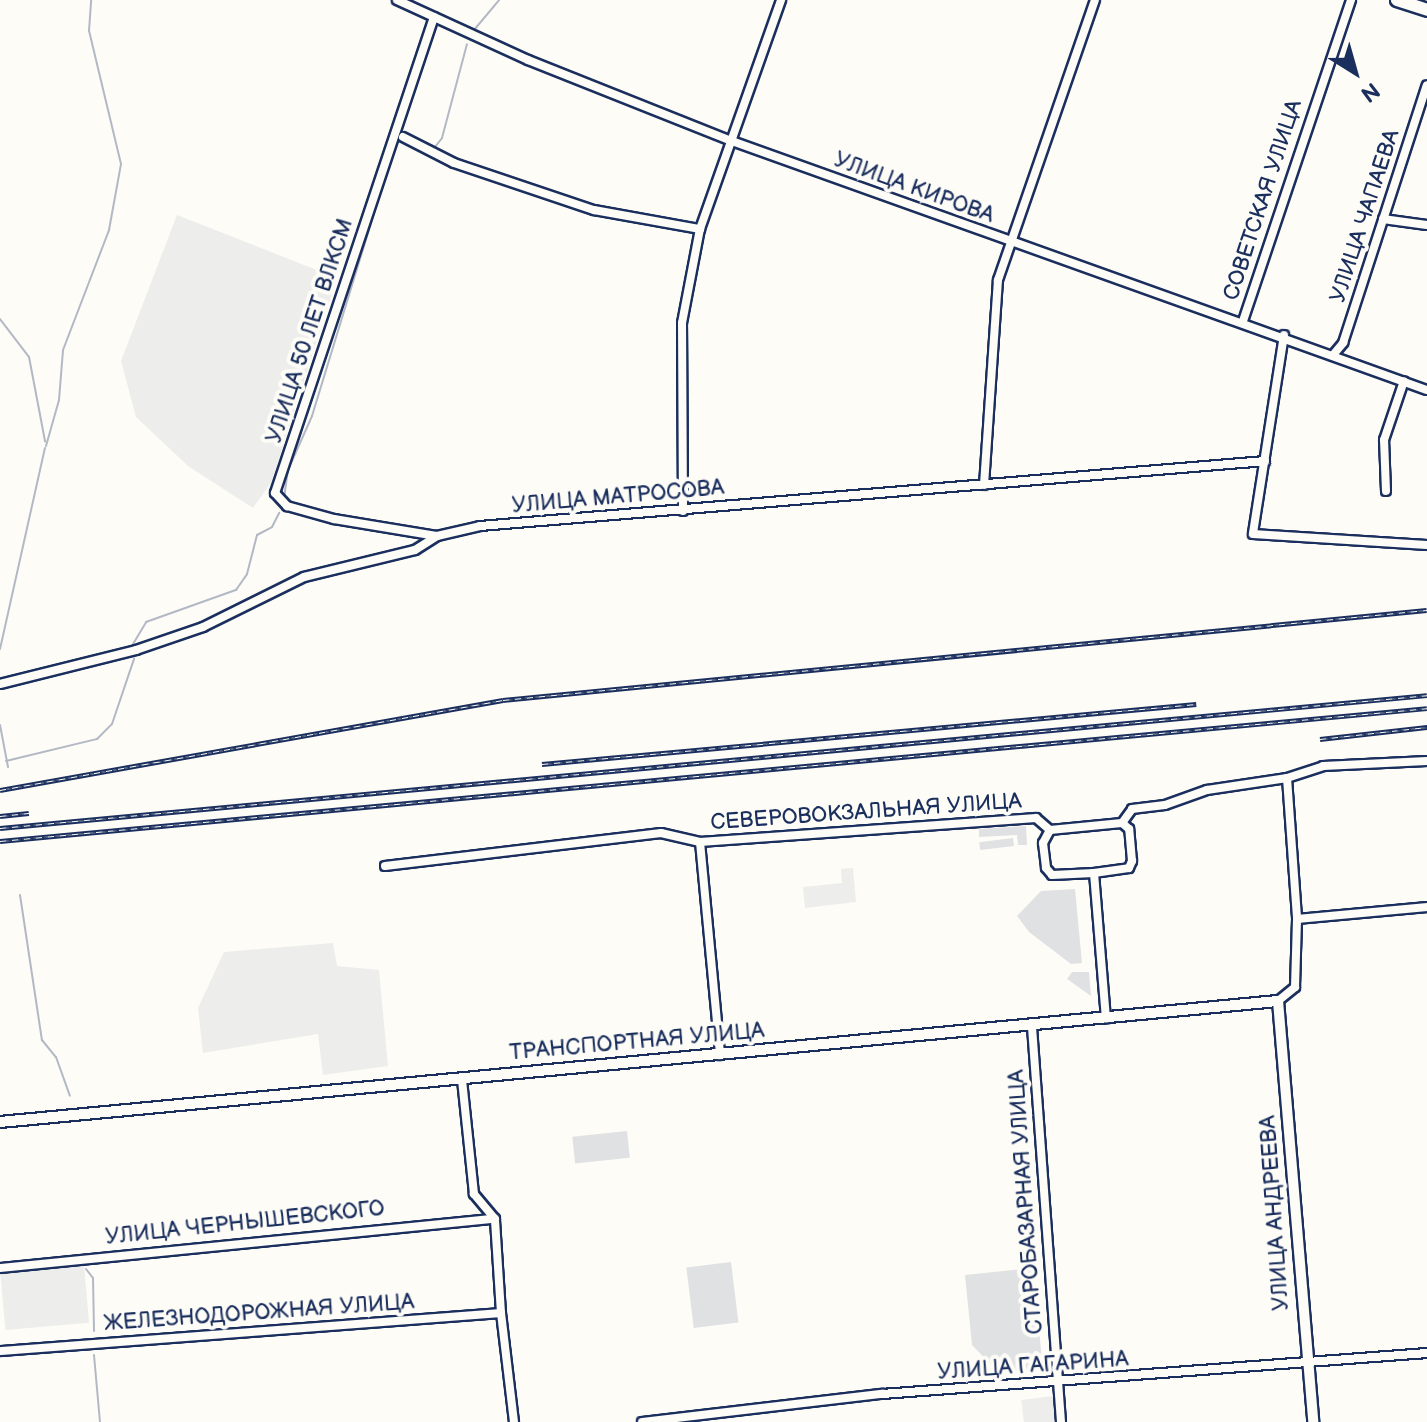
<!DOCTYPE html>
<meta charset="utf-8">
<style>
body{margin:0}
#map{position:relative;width:1427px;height:1422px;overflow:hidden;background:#fdfcf7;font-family:"Balsamiq Sans",sans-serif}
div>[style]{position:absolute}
.built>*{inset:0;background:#edeeec;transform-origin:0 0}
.green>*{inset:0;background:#e0e1e3;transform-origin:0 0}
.stream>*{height:2px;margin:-1px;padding:0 1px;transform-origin:1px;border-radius:1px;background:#b3b8c5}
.roads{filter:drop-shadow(2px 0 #1b2f5e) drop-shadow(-2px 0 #1b2f5e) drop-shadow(0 2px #1b2f5e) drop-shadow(0 -2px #1b2f5e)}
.minor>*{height:8px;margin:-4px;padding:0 4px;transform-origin:4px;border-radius:4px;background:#fdfcf7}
.tertiary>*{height:10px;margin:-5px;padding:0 5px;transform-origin:5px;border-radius:5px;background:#fdfcf7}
.secondary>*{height:12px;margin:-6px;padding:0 6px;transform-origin:6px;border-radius:6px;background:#fdfcf7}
.rail>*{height:5px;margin-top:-2.5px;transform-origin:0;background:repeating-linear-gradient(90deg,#fdfcf7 0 6px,#1b2f5e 0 12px);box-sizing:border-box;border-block:2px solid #1b2f5e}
span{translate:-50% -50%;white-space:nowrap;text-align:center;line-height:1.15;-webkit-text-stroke:8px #fdfcf7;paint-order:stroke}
.street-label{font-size:22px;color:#1b2f5e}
.north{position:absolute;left:1315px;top:32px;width:80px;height:80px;-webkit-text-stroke:6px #fdfcf7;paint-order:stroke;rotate:143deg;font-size:22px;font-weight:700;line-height:32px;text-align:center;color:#1b2f5e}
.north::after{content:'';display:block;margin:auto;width:28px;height:36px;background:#1b2f5e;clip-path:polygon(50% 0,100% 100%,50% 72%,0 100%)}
</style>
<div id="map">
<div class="built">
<div style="clip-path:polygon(177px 215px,337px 278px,271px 483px,253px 508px,188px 466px,136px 417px,121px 361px)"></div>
<div style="clip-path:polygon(853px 868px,856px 902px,805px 908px,803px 887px,842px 883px,841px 869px)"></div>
<div style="clip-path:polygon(333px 943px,337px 966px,379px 970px,388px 1066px,323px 1075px,318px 1034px,203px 1053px,198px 1008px,224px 952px)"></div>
<div style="left:84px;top:1265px;width:58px;height:84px;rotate:85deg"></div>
<div style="left:1053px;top:1396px;width:26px;height:32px;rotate:83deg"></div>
</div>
<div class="green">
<div style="clip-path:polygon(1026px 826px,1027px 845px,1018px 845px,1017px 835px,979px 837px,979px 829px)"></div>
<div style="left:1013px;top:838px;width:8px;height:34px;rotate:83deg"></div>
<div style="clip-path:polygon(1075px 889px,1082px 963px,1071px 964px,1029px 932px,1017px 916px,1041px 891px)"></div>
<div style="clip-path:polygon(1072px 972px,1089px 972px,1091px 996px,1067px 979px)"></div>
<div style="left:627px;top:1131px;width:27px;height:55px;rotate:84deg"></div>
<div style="left:731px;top:1262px;width:61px;height:45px;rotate:83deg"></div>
<div style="clip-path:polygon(1033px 1268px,1043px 1370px,1000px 1374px,972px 1345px,965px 1275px)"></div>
</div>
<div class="stream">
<div style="left:474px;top:30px;width:39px;rotate:-50deg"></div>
<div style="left:415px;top:138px;width:22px;rotate:24deg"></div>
<div style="left:435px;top:147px;width:11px;rotate:-52deg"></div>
<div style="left:442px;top:138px;width:97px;rotate:-75.1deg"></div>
<div style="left:0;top:319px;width:48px;rotate:52.7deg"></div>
<div style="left:29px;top:357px;width:86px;rotate:79.2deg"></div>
<div style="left:46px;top:446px;width:48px;rotate:-74.2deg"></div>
<div style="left:59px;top:400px;width:50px;rotate:-85.4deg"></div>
<div style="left:63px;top:350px;width:129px;rotate:-69deg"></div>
<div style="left:109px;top:230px;width:67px;rotate:-79.7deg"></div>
<div style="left:121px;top:164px;width:137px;rotate:-103.5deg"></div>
<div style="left:89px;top:31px;width:31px;rotate:-86deg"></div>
<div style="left:284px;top:498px;width:28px;rotate:-82deg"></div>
<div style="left:288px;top:470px;width:59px;rotate:-66deg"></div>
<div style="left:312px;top:416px;width:270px;rotate:-73deg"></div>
<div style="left:133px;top:644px;width:26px;rotate:-59deg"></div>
<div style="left:146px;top:622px;width:96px;rotate:-19.6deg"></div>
<div style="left:236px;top:590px;width:19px;rotate:-55deg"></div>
<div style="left:247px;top:574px;width:40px;rotate:-75.6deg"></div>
<div style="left:257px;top:535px;width:17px;rotate:-28deg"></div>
<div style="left:272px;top:527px;width:16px;rotate:-63deg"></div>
<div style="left:0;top:649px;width:206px;rotate:-77.4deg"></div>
<div style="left:0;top:725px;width:43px;rotate:79.2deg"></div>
<div style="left:6px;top:761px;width:94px;rotate:-13.6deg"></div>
<div style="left:97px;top:739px;width:21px;rotate:-45deg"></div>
<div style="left:112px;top:724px;width:69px;rotate:-71.3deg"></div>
<div style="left:20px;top:895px;width:147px;rotate:81.4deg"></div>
<div style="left:42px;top:1040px;width:22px;rotate:51deg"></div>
<div style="left:56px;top:1057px;width:41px;rotate:70.3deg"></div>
<div style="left:86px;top:1269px;width:11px;rotate:52deg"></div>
<div style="left:93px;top:1278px;width:53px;rotate:88.9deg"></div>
<div style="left:94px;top:1355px;width:67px;rotate:84.9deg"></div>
</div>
<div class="roads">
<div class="minor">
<div style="left:397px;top:0;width:144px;rotate:24.6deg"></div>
<div style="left:528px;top:60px;width:216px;rotate:21.7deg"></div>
<div style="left:729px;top:140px;width:741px;rotate:19.71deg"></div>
<div style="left:434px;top:17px;width:502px;rotate:108.47deg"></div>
<div style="left:275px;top:493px;width:18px;rotate:47deg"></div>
<div style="left:287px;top:506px;width:49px;rotate:15.5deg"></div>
<div style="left:334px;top:519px;width:104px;rotate:9.4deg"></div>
<div style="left:403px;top:137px;width:57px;rotate:27deg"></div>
<div style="left:454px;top:163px;width:148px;rotate:18.6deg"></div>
<div style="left:594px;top:210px;width:108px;rotate:10.2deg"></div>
<div style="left:1383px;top:219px;width:44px;rotate:7.8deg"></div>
<div style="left:1243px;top:321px;width:339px;rotate:-71.4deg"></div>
<div style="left:1284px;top:335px;width:201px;rotate:98.9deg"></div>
<div style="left:1253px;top:534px;width:174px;rotate:3.6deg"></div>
<div style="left:1333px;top:355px;width:16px;rotate:-50deg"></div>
<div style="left:1343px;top:343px;width:271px;rotate:-72deg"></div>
<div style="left:984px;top:485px;width:205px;rotate:-86.1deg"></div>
<div style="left:998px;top:280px;width:296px;rotate:-70.9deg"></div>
<div style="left:1386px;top:491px;width:51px;rotate:-92.2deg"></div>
<div style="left:1384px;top:440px;width:62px;rotate:-71.3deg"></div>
<div style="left:683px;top:511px;width:188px;rotate:-90.3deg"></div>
<div style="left:682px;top:323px;width:96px;rotate:-79.2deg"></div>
<div style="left:700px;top:229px;width:243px;rotate:-70.5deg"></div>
<div style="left:0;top:684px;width:140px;rotate:-14deg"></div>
<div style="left:136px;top:650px;width:71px;rotate:-18.9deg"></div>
<div style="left:203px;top:627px;width:113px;rotate:-26.3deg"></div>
<div style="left:304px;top:577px;width:114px;rotate:-13.7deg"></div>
<div style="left:415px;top:550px;width:26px;rotate:-32deg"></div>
<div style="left:437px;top:536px;width:44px;rotate:-13.1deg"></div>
<div style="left:480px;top:526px;width:788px;rotate:-4.73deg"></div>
<div style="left:1287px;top:778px;width:38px;rotate:-18deg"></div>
<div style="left:1323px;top:766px;width:104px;rotate:-2.8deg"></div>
<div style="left:1050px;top:830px;width:15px;rotate:118deg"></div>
<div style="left:1043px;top:843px;width:25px;rotate:83deg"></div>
<div style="left:1046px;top:868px;width:9px;rotate:49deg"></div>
<div style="left:1052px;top:875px;width:42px;rotate:-2.7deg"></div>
<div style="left:1094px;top:873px;width:35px;rotate:-8deg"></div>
<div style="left:1129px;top:868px;width:8px;rotate:-67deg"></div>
<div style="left:1132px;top:861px;width:32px;rotate:-95deg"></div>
<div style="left:1129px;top:829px;width:9px;rotate:-139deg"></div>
<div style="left:700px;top:842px;width:214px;rotate:84.6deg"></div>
<div style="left:385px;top:866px;width:278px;rotate:-6.8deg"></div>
<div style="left:661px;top:833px;width:40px;rotate:13deg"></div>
<div style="left:700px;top:842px;width:337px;rotate:-4.1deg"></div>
<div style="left:1036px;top:818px;width:18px;rotate:41deg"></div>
<div style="left:1050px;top:830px;width:72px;rotate:-5.6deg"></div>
<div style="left:1122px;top:823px;width:17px;rotate:-54deg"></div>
<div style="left:1132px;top:809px;width:33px;rotate:-7deg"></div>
<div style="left:1165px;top:805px;width:45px;rotate:-19.7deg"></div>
<div style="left:1207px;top:790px;width:81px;rotate:-8.5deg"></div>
<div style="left:1287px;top:778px;width:141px;rotate:85.9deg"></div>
<div style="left:1297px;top:919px;width:131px;rotate:-5.3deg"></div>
<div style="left:1094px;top:873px;width:146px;rotate:85.3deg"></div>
<div style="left:1278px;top:1001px;width:22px;rotate:-39deg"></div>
<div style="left:1295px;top:987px;width:68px;rotate:-88.3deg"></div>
<div style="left:1032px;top:1027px;width:396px;rotate:85.8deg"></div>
<div style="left:0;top:1268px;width:497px;rotate:-5.7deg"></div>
<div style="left:501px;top:1313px;width:110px;rotate:83.2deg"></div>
<div style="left:0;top:1351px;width:502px;rotate:-4.34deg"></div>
<div style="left:501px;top:1313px;width:94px;rotate:-93.7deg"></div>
<div style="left:495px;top:1219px;width:33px;rotate:-130deg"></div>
<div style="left:474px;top:1194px;width:116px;rotate:-96deg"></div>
<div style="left:642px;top:1422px;width:242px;rotate:-6.7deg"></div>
<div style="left:882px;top:1394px;width:547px;rotate:-4.3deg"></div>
</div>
<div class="tertiary">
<div style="left:0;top:1122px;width:1284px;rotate:-5.41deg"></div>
<div style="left:1278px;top:1001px;width:422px;rotate:85.2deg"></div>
</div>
<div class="secondary">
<div style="left:1397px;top:0;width:32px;rotate:18deg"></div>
</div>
</div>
<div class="rail">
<div style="left:1320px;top:739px;width:108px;rotate:-6.4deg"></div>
<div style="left:542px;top:764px;width:657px;rotate:-5.24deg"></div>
<div style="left:0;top:790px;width:511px;rotate:-10.14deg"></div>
<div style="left:503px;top:700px;width:928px;rotate:-5.56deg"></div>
<div style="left:0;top:816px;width:29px;rotate:-6deg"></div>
<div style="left:0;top:828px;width:1433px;rotate:-5.32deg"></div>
<div style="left:0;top:841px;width:1433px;rotate:-5.32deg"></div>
</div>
<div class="street-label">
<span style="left:914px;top:188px;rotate:20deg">УЛИЦА КИРОВА</span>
<span style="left:1263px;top:200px;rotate:-72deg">СОВЕТСКАЯ УЛИЦА</span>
<span style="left:1365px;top:216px;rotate:-72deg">УЛИЦА ЧАПАЕВА</span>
<span style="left:310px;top:331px;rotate:-72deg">УЛИЦА 50 ЛЕТ ВЛКСМ</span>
<span style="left:618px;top:497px;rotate:-5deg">УЛИЦА МАТРОСОВА</span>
<span style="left:866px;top:812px;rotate:-4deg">СЕВЕРОВОКЗАЛЬНАЯ УЛИЦА</span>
<span style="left:637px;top:1042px;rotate:-5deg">ТРАНСПОРТНАЯ УЛИЦА</span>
<span style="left:1026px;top:1202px;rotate:-94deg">СТАРОБАЗАРНАЯ УЛИЦА</span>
<span style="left:1275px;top:1213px;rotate:-94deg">УЛИЦА АНДРЕЕВА</span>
<span style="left:245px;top:1223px;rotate:-6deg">УЛИЦА ЧЕРНЫШЕВСКОГО</span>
<span style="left:259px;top:1313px;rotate:-4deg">ЖЕЛЕЗНОДОРОЖНАЯ УЛИЦА</span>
<span style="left:1033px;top:1366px;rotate:-4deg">УЛИЦА ГАГАРИНА</span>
</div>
<div class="north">N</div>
</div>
